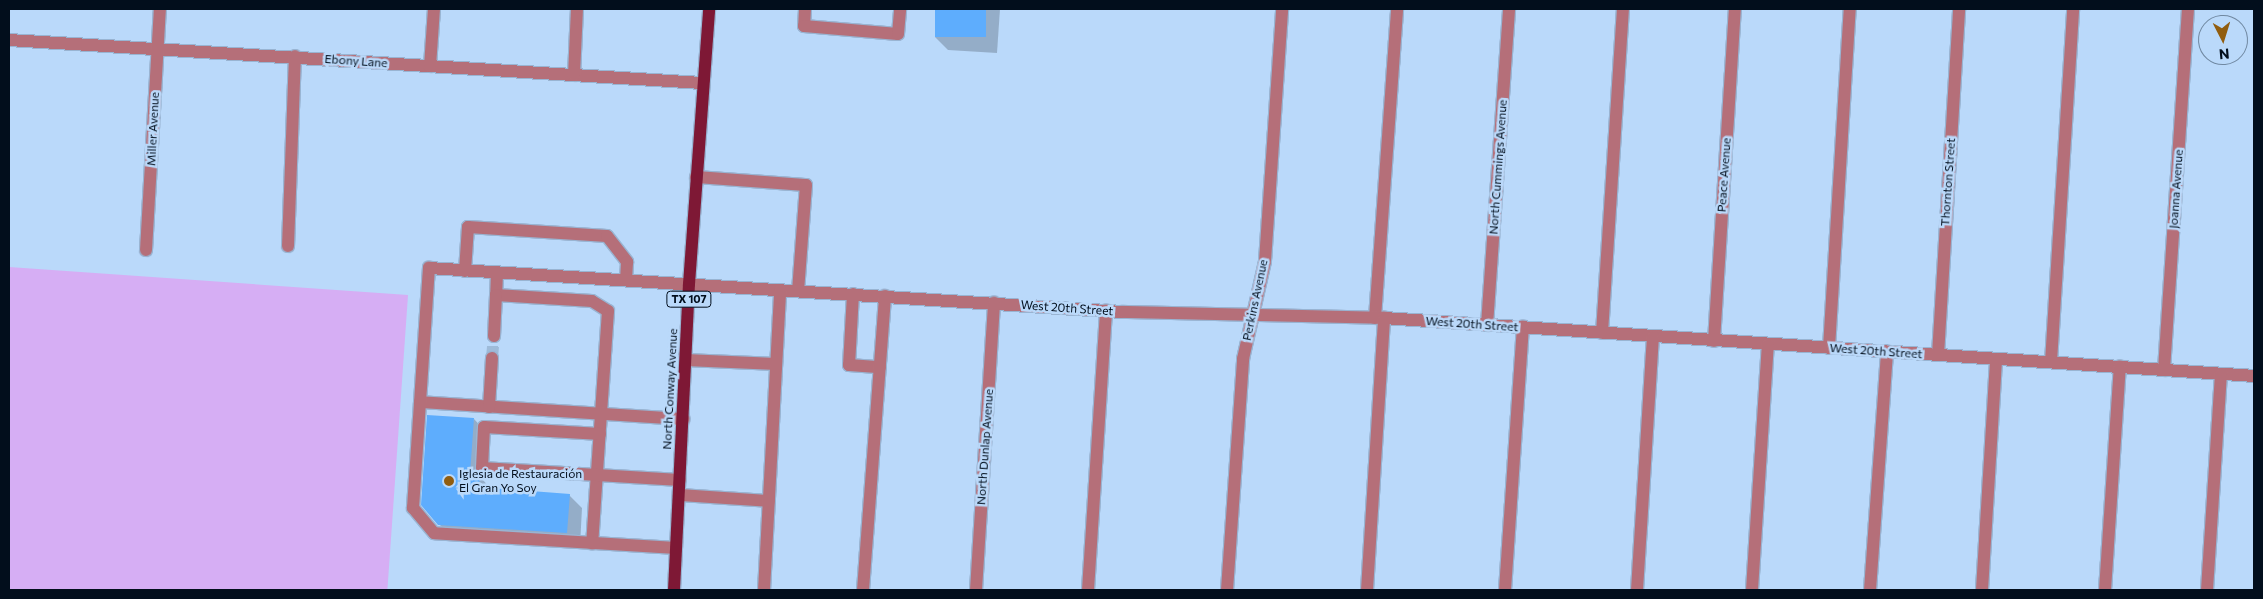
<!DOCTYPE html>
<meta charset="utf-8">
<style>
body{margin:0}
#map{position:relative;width:2263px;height:599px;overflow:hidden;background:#bad9fa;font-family:Commissioner,sans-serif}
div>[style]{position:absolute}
.green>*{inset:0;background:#d6aef4;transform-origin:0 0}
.shadow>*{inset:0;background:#0003}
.building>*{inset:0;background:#5eadfd;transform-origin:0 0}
.minor-tunnel>*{height:12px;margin-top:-6px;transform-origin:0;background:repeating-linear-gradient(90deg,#9ebbd9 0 12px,transparent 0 18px)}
.roads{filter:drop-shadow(1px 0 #99b4d2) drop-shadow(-1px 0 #99b4d2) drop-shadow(0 1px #99b4d2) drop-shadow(0 -1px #99b4d2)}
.minor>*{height:12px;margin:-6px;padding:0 6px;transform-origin:6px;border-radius:6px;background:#b56f79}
.major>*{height:12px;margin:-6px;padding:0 6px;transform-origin:6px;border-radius:6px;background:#7e1835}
.dots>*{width:14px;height:14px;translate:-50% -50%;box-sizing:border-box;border:2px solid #bad9fa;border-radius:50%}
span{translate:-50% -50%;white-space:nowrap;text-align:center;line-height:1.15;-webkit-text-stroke:5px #bad9fa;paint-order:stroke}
.shield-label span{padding:1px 4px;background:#bad9fa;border:1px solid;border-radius:4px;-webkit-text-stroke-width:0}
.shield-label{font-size:11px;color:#020e1c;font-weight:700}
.street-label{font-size:12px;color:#020e1c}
.poi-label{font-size:12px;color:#020e1c}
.left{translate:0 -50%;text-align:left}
.frame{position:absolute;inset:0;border:10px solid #020e1c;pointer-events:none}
.north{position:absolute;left:2198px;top:15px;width:50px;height:50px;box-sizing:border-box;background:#bad9fa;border:1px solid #7088a1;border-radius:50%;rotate:175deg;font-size:14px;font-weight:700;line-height:20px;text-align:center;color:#020e1c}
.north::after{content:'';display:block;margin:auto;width:18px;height:22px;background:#915d0f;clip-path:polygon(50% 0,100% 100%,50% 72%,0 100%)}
</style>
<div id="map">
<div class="green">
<div style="left:9px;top:267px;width:400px;height:323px;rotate:4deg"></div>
</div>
<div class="shadow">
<div style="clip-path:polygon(937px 9px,1000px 9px,997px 53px,948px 50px,935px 37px)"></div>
<div style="clip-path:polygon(474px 419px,487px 433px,483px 480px,491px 489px,569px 495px,582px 508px,580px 546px,453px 538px,439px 524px)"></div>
</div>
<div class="building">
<div style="left:935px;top:9px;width:51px;height:28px"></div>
<div style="clip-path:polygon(427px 415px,474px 418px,470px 474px,480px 476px,479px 487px,570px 494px,567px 533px,438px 525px,421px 505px)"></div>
</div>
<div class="minor-tunnel">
<div style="left:492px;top:358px;width:22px;rotate:-85deg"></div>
</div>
<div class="roads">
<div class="minor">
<div style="left:805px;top:9px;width:17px;rotate:93deg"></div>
<div style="left:804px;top:26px;width:94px;rotate:4.9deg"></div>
<div style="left:898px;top:34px;width:25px;rotate:-85deg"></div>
<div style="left:9px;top:40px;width:695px;rotate:3.55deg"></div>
<div style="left:430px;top:66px;width:57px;rotate:-86deg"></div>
<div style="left:574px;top:75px;width:66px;rotate:-87.4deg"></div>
<div style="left:696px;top:177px;width:110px;rotate:4.2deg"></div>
<div style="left:806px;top:185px;width:106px;rotate:94.3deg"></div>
<div style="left:288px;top:246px;width:190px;rotate:-87.9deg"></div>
<div style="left:146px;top:250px;width:241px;rotate:-86.7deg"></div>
<div style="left:465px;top:271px;width:44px;rotate:-86.1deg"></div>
<div style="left:468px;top:227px;width:139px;rotate:3.7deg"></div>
<div style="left:607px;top:236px;width:33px;rotate:52deg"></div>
<div style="left:627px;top:262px;width:18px;rotate:93deg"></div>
<div style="left:497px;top:272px;width:23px;rotate:92deg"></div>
<div style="left:496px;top:295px;width:96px;rotate:3.6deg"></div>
<div style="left:592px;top:301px;width:19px;rotate:32deg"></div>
<div style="left:608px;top:311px;width:233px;rotate:93.9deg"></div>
<div style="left:853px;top:294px;width:71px;rotate:93.2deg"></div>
<div style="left:849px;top:365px;width:31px;rotate:4deg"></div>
<div style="left:1375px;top:318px;width:310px;rotate:-85.9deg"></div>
<div style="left:1487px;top:325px;width:317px;rotate:-86deg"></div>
<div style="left:1602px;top:333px;width:325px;rotate:-86.3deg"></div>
<div style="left:494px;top:336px;width:41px;rotate:-87.2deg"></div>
<div style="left:1714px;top:341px;width:333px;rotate:-86.4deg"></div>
<div style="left:1829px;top:348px;width:340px;rotate:-86.5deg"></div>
<div style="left:1938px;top:355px;width:347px;rotate:-86.5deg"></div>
<div style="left:686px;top:360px;width:90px;rotate:2.5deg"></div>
<div style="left:2051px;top:362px;width:354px;rotate:-86.4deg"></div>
<div style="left:2164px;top:370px;width:362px;rotate:-86.2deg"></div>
<div style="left:420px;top:402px;width:264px;rotate:3.7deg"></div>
<div style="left:489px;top:407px;width:49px;rotate:-86.5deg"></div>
<div style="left:600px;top:434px;width:116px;rotate:-176.5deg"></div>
<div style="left:484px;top:427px;width:41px;rotate:92.8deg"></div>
<div style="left:482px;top:468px;width:198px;rotate:3.5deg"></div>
<div style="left:679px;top:495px;width:90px;rotate:3.8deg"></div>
<div style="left:676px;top:548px;width:242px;rotate:-176.5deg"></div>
<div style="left:434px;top:533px;width:33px;rotate:-130deg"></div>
<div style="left:413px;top:508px;width:241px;rotate:-86.2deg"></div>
<div style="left:429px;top:268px;width:695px;rotate:3.63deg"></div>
<div style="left:1123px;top:312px;width:261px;rotate:1.3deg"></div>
<div style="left:1384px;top:318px;width:872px;rotate:3.81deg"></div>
<div style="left:764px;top:590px;width:300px;rotate:-86.9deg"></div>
<div style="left:863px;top:590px;width:295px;rotate:-85.7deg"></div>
<div style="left:976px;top:590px;width:288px;rotate:-86.4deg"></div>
<div style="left:1088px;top:590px;width:280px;rotate:-86.3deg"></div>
<div style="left:1227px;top:590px;width:232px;rotate:-86deg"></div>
<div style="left:1243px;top:359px;width:100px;rotate:-77.3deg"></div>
<div style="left:1265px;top:261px;width:253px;rotate:-86.1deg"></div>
<div style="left:1367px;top:590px;width:273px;rotate:-86.4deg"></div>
<div style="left:1505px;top:590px;width:264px;rotate:-86.1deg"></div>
<div style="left:1637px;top:590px;width:254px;rotate:-86.4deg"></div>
<div style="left:1752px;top:590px;width:246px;rotate:-86.3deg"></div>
<div style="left:1870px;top:590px;width:239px;rotate:-85.9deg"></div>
<div style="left:1982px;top:590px;width:231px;rotate:-86.5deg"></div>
<div style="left:2105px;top:590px;width:224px;rotate:-86.2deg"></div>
<div style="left:2207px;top:590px;width:216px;rotate:-86.3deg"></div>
</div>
<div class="major">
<div style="left:674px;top:590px;width:306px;rotate:-87.2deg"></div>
<div style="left:689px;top:284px;width:276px;rotate:-85.8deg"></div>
</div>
</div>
<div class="dots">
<div style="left:449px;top:481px;background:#915d0f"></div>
</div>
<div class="shield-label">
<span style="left:689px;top:299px">TX 107</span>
</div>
<div class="street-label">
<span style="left:356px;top:61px;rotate:4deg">Ebony Lane</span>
<span style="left:153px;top:129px;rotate:-87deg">Miller Avenue</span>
<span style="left:1498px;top:167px;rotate:-86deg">North Cummings Avenue</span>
<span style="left:1724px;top:175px;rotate:-86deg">Peace Avenue</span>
<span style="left:1948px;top:182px;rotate:-86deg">Thornton Street</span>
<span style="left:2176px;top:189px;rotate:-86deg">Joanna Avenue</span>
<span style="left:1255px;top:300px;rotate:-78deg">Perkins Avenue</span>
<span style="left:1067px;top:308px;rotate:4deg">West 20th Street</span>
<span style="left:1472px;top:324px;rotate:4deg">West 20th Street</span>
<span style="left:1876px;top:351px;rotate:4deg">West 20th Street</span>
<span style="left:670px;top:389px;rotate:-87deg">North Conway Avenue</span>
<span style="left:985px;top:447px;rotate:-86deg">North Dunlap Avenue</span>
</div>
<div class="poi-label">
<span class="left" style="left:459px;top:481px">Iglesia de Restauración<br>El Gran Yo Soy</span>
</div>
<div class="frame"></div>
<div class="north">N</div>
</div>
